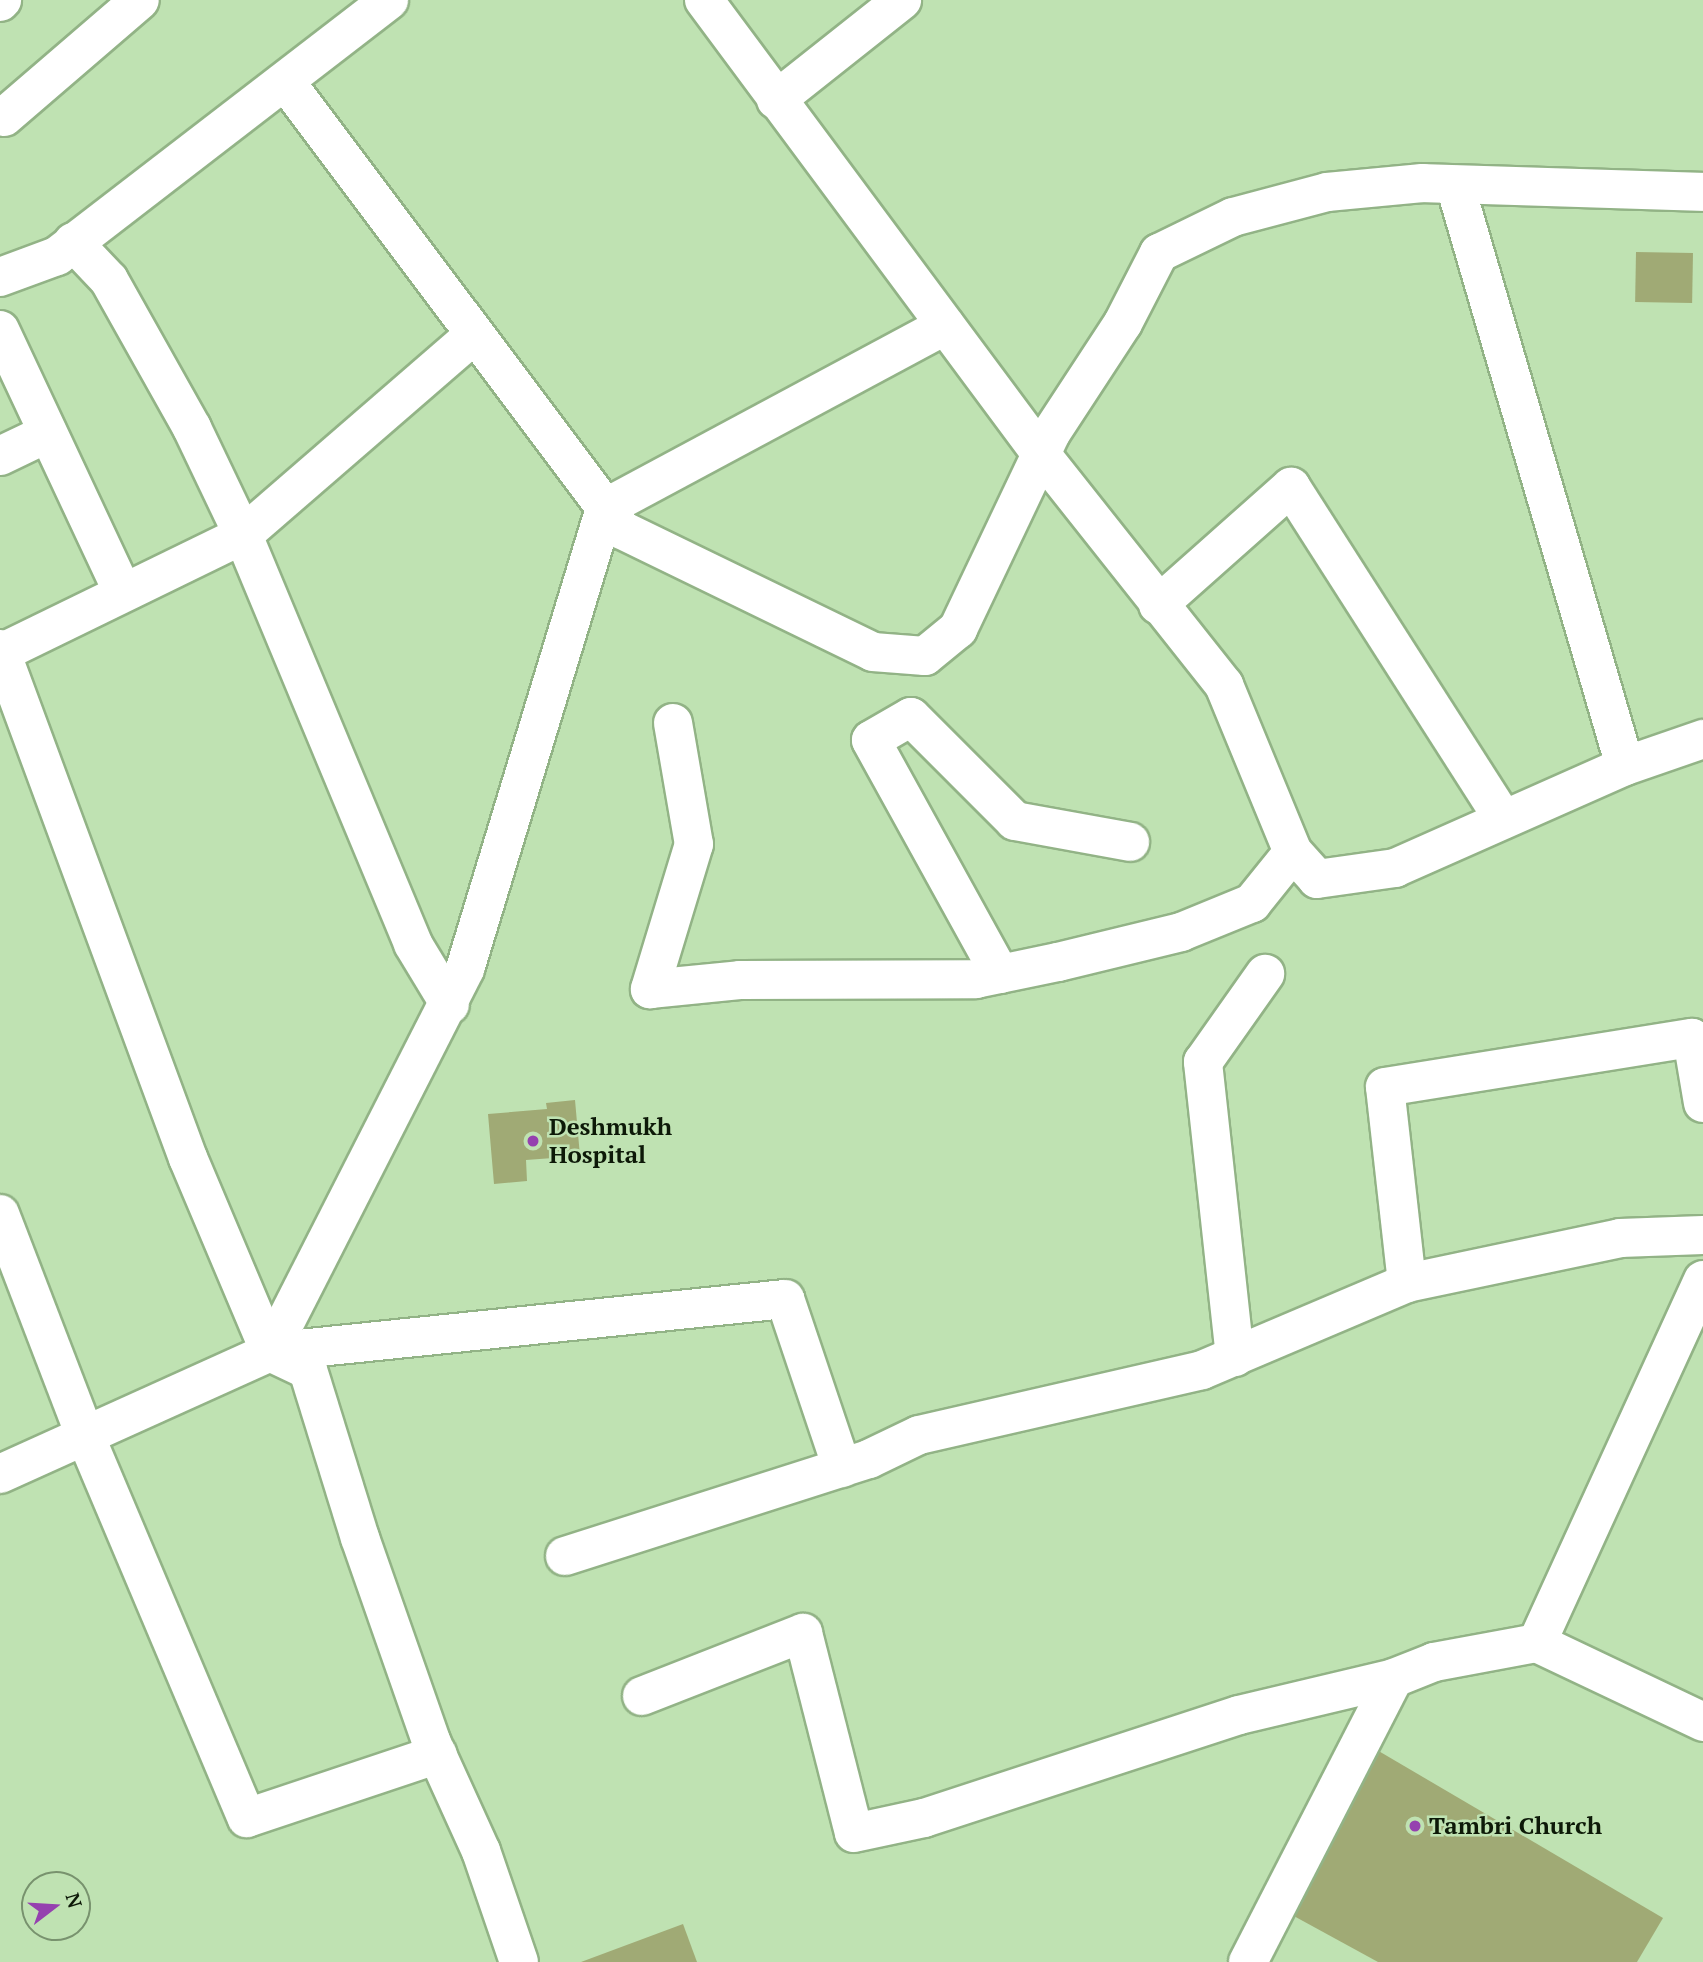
<!DOCTYPE html>
<style>
body{margin:0}
#map{position:relative;width:1703px;height:1962px;overflow:hidden;background:#bfe2b2;font-family:"PT Serif",serif}
div>[style]{position:absolute}
.building>*{inset:0;background:#a0aa75;transform-origin:0 0}
.roads{filter:drop-shadow(2px 0 #92b386) drop-shadow(-2px 0 #92b386) drop-shadow(0 2px #92b386) drop-shadow(0 -2px #92b386)}
.street>*{height:38px;margin:-19px;padding:0 19px;transform-origin:19px;border-radius:19px;background:#fff}
.dots>*{width:19px;height:19px;translate:-50% -50%;box-sizing:border-box;border:4px solid #bfe2b2;border-radius:50%}
span{translate:-50% -50%;white-space:nowrap;text-align:center;line-height:1.15;-webkit-text-stroke:5px #bfe2b2;paint-order:stroke}
.poi-label{font-size:24px;color:#0d1908;font-weight:700}
.left{translate:0 -50%;text-align:left}
.north{position:absolute;left:21px;top:1871px;width:70px;height:70px;box-sizing:border-box;background:#bfe2b2;border:2px solid #78926e;border-radius:50%;rotate:73deg;font-size:19px;font-weight:700;line-height:28px;text-align:center;color:#0d1908}
.north::after{content:'';display:block;margin:auto;width:24px;height:32px;background:#9541af;clip-path:polygon(50% 0,100% 100%,50% 72%,0 100%)}
</style>
<div id="map">
<div class="building">
<div style="left:1636px;top:252px;width:57px;height:50px;rotate:1deg"></div>
<div style="clip-path:polygon(575px 1100px,580px 1156px,526px 1160px,527px 1181px,494px 1184px,488px 1114px,547px 1109px,546px 1103px)"></div>
<div style="clip-path:polygon(1365px 1743px,1663px 1918px,1637px 1962px,1378px 1962px,1281px 1909px)"></div>
<div style="clip-path:polygon(683px 1924px,697px 1962px,581px 1962px)"></div>
</div>
<div class="roads">
<div class="street">
<div style="left:704px;top:0;width:565px;rotate:53.41deg"></div>
<div style="left:1041px;top:454px;width:295px;rotate:51.6deg"></div>
<div style="left:1224px;top:685px;width:181px;rotate:67.6deg"></div>
<div style="left:1293px;top:852px;width:36px;rotate:48deg"></div>
<div style="left:1317px;top:879px;width:79px;rotate:-8deg"></div>
<div style="left:1395px;top:868px;width:252px;rotate:-23.9deg"></div>
<div style="left:1625px;top:766px;width:83px;rotate:-19.1deg"></div>
<div style="left:0;top:2px;width:3px;rotate:-45deg"></div>
<div style="left:285px;top:81px;width:561px;rotate:53.11deg"></div>
<div style="left:622px;top:530px;width:279px;rotate:25.9deg"></div>
<div style="left:873px;top:652px;width:52px;rotate:4.4deg"></div>
<div style="left:925px;top:656px;width:43px;rotate:-39.3deg"></div>
<div style="left:958px;top:629px;width:217px;rotate:-64.6deg"></div>
<div style="left:1051px;top:433px;width:131px;rotate:-56.8deg"></div>
<div style="left:1123px;top:323px;width:79px;rotate:-62.8deg"></div>
<div style="left:1159px;top:253px;width:82px;rotate:-25.9deg"></div>
<div style="left:1233px;top:217px;width:97px;rotate:-14.9deg"></div>
<div style="left:1327px;top:192px;width:96px;rotate:-5.4deg"></div>
<div style="left:1423px;top:183px;width:280px;rotate:1.8deg"></div>
<div style="left:776px;top:100px;width:161px;rotate:-38.4deg"></div>
<div style="left:4px;top:117px;width:179px;rotate:-40.7deg"></div>
<div style="left:1455px;top:185px;width:605px;rotate:73.69deg"></div>
<div style="left:73px;top:242px;width:52px;rotate:46.5deg"></div>
<div style="left:109px;top:280px;width:170px;rotate:60.7deg"></div>
<div style="left:192px;top:428px;width:119px;rotate:64.5deg"></div>
<div style="left:243px;top:535px;width:443px;rotate:67.4deg"></div>
<div style="left:413px;top:944px;width:71px;rotate:58.8deg"></div>
<div style="left:0;top:277px;width:61px;rotate:-20.2deg"></div>
<div style="left:57px;top:256px;width:419px;rotate:-37.6deg"></div>
<div style="left:0;top:330px;width:290px;rotate:64.9deg"></div>
<div style="left:0;top:456px;width:53px;rotate:-25.6deg"></div>
<div style="left:1158px;top:605px;width:178px;rotate:-41.6deg"></div>
<div style="left:1291px;top:487px;width:394px;rotate:57.4deg"></div>
<div style="left:0;top:649px;width:543px;rotate:69.73deg"></div>
<div style="left:188px;top:1158px;width:211px;rotate:67.1deg"></div>
<div style="left:270px;top:1352px;width:42px;rotate:25.3deg"></div>
<div style="left:308px;top:1370px;width:176px;rotate:72.8deg"></div>
<div style="left:360px;top:1538px;width:215px;rotate:70.7deg"></div>
<div style="left:431px;top:1741px;width:121px;rotate:65.6deg"></div>
<div style="left:481px;top:1851px;width:117px;rotate:71.1deg"></div>
<div style="left:1px;top:653px;width:269px;rotate:-26deg"></div>
<div style="left:243px;top:535px;width:306px;rotate:-40.9deg"></div>
<div style="left:673px;top:723px;width:123px;rotate:80.2deg"></div>
<div style="left:694px;top:844px;width:152px;rotate:106.9deg"></div>
<div style="left:650px;top:989px;width:90px;rotate:-5.7deg"></div>
<div style="left:740px;top:980px;width:236px;rotate:-0.2deg"></div>
<div style="left:976px;top:979px;width:84px;rotate:-11.7deg"></div>
<div style="left:1058px;top:962px;width:127px;rotate:-13.7deg"></div>
<div style="left:1181px;top:932px;width:77px;rotate:-22.2deg"></div>
<div style="left:1252px;top:903px;width:65px;rotate:-51.2deg"></div>
<div style="left:1000px;top:974px;width:267px;rotate:-118.9deg"></div>
<div style="left:871px;top:740px;width:46px;rotate:-29.9deg"></div>
<div style="left:911px;top:717px;width:147px;rotate:45deg"></div>
<div style="left:1015px;top:821px;width:117px;rotate:10.3deg"></div>
<div style="left:0;top:1214px;width:235px;rotate:69deg"></div>
<div style="left:84px;top:1433px;width:418px;rotate:67.1deg"></div>
<div style="left:247px;top:1818px;width:201px;rotate:-18.5deg"></div>
<div style="left:1703px;top:1280px;width:399px;rotate:114.6deg"></div>
<div style="left:1537px;top:1643px;width:184px;rotate:25.4deg"></div>
<div style="left:1407px;top:1283px;width:197px;rotate:-96.4deg"></div>
<div style="left:1385px;top:1087px;width:311px;rotate:-9.1deg"></div>
<div style="left:1692px;top:1038px;width:66px;rotate:80.4deg"></div>
<div style="left:1235px;top:1357px;width:297px;rotate:-96.2deg"></div>
<div style="left:1203px;top:1062px;width:108px;rotate:-54.8deg"></div>
<div style="left:842px;top:1468px;width:178px;rotate:-108.6deg"></div>
<div style="left:785px;top:1299px;width:518px;rotate:174.12deg"></div>
<div style="left:270px;top:1352px;width:430px;rotate:-63deg"></div>
<div style="left:465px;top:969px;width:482px;rotate:-73.1deg"></div>
<div style="left:605px;top:508px;width:386px;rotate:-28.2deg"></div>
<div style="left:0;top:1474px;width:296px;rotate:-24.3deg"></div>
<div style="left:565px;top:1556px;width:319px;rotate:-17.7deg"></div>
<div style="left:869px;top:1459px;width:55px;rotate:-25.6deg"></div>
<div style="left:919px;top:1435px;width:290px;rotate:-12.9deg"></div>
<div style="left:1202px;top:1370px;width:223px;rotate:-23deg"></div>
<div style="left:1407px;top:1283px;width:218px;rotate:-11.9deg"></div>
<div style="left:1620px;top:1238px;width:83px;rotate:-2.1deg"></div>
<div style="left:642px;top:1696px;width:173px;rotate:-21.4deg"></div>
<div style="left:803px;top:1633px;width:206px;rotate:75.7deg"></div>
<div style="left:854px;top:1833px;width:72px;rotate:-12.1deg"></div>
<div style="left:924px;top:1818px;width:331px;rotate:-18.1deg"></div>
<div style="left:1239px;top:1715px;width:159px;rotate:-13.4deg"></div>
<div style="left:1394px;top:1678px;width:43px;rotate:-21.8deg"></div>
<div style="left:1434px;top:1662px;width:105px;rotate:-10.5deg"></div>
<div style="left:1248px;top:1962px;width:319px;rotate:-62.8deg"></div>
</div>
</div>
<div class="dots">
<div style="left:533px;top:1141px;background:#9541af"></div>
<div style="left:1415px;top:1826px;background:#9541af"></div>
</div>
<div class="poi-label">
<span class="left" style="left:549px;top:1141px">Deshmukh<br>Hospital</span>
<span class="left" style="left:1429px;top:1826px">Tambri Church</span>
</div>
<div class="north">N</div>
</div>
